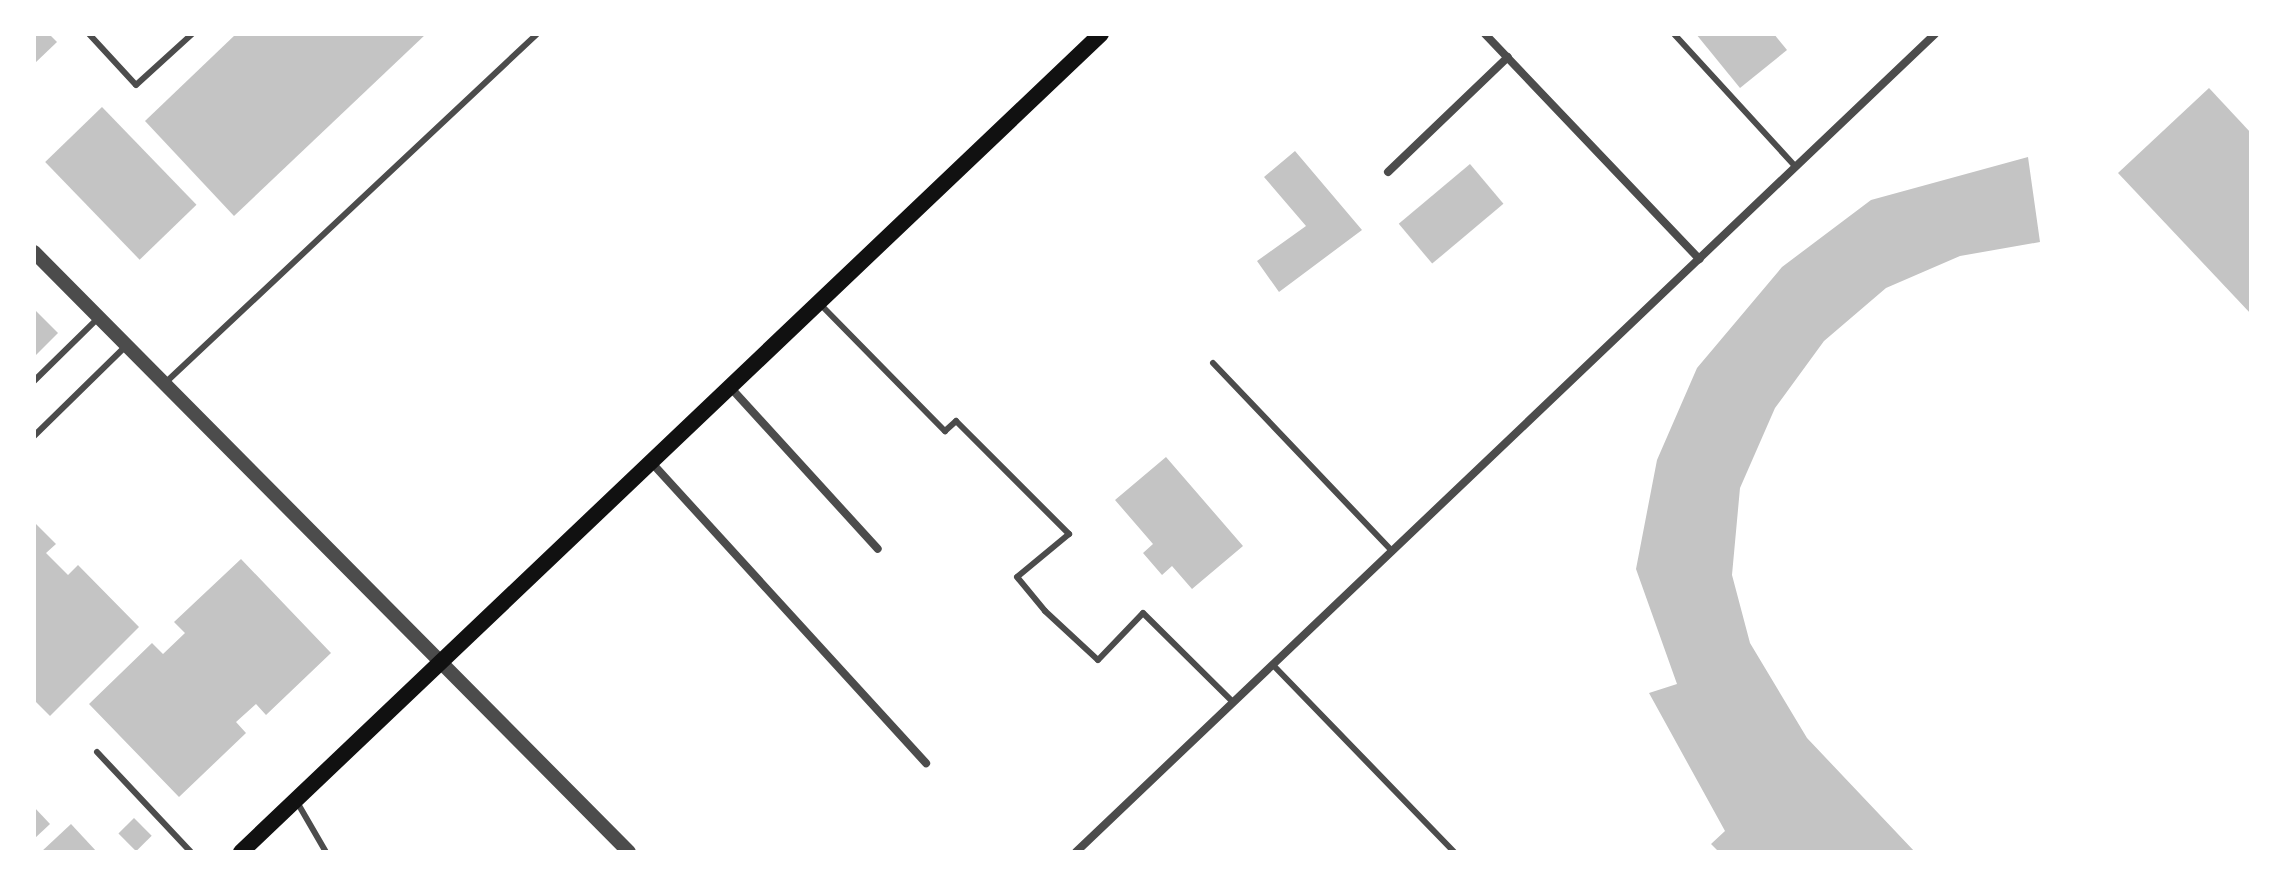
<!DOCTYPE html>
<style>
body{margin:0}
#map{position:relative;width:2285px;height:886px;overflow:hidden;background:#fff;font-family:Quicksand,sans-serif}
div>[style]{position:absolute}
.building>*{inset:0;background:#c4c4c4;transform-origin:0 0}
.service>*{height:6px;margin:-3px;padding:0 3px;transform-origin:3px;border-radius:3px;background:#4c4c4c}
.minor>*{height:8px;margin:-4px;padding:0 4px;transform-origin:4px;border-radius:4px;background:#4c4c4c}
.tertiary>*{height:14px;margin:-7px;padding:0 7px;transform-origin:7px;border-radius:7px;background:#4c4c4c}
.secondary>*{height:16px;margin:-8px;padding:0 8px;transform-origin:8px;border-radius:8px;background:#111}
span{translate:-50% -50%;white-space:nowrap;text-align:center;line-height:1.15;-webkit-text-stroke:8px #fff;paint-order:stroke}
.frame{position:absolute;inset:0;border:36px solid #fff;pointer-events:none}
</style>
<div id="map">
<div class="building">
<div style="clip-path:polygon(34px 34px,49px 34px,57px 42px,34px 64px)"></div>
<div style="clip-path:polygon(236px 34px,426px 34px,234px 216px,145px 121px)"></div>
<div style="clip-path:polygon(1696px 34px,1774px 34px,1787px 50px,1740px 88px)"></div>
<div style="clip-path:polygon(2209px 88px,2251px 133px,2251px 314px,2118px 173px)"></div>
<div style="left:102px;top:107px;width:136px;height:79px;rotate:46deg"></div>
<div style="clip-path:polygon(1295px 151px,1362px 230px,1279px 292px,1257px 261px,1306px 226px,1264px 177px)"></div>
<div style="clip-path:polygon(2028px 157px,2040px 242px,1960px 256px,1886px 288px,1824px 341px,1775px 408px,1740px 488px,1732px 575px,1750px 643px,1807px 738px,1915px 852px,1719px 852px,1711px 844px,1725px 831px,1649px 693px,1677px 684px,1636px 569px,1657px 460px,1697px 368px,1782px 267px,1871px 200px)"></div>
<div style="left:1470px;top:164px;width:52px;height:93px;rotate:50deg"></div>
<div style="clip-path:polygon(34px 309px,58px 333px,34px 357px)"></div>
<div style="clip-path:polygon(1166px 457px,1243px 546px,1192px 589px,1172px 566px,1162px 575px,1143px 553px,1153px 544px,1115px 500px)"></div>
<div style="clip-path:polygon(34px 522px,56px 544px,46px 553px,68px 575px,78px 565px,139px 627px,50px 716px,34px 700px)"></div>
<div style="clip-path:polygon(241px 559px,331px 653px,266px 715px,256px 704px,236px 722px,246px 733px,179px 797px,89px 704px,152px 643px,163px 654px,185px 633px,174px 622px)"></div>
<div style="clip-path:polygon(34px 807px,50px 824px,34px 839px)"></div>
<div style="left:134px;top:818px;width:25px;height:22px;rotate:45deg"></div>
<div style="clip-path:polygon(71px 824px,97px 852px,41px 852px)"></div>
</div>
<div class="service">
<div style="left:89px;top:34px;width:69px;rotate:47.3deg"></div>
<div style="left:136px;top:85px;width:76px;rotate:-42.3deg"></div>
<div style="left:1674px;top:34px;width:180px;rotate:47.5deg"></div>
<div style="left:821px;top:305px;width:177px;rotate:45.5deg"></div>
<div style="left:945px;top:431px;width:15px;rotate:-42deg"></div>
<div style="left:956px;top:421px;width:160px;rotate:45deg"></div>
<div style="left:1069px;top:534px;width:67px;rotate:140.4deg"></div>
<div style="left:1017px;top:577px;width:44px;rotate:50.5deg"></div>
<div style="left:1045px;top:611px;width:72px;rotate:42.8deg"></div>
<div style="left:1098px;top:660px;width:65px;rotate:-46.2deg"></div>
<div style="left:1143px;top:613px;width:127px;rotate:44.7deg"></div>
<div style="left:1213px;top:363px;width:260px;rotate:46.4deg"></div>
<div style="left:34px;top:381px;width:88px;rotate:-44.5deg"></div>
<div style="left:164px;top:384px;width:511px;rotate:-43.18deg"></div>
<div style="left:34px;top:436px;width:129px;rotate:-44.4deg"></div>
<div style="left:1273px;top:665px;width:260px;rotate:45.9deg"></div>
<div style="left:97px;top:752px;width:137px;rotate:46.8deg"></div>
<div style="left:297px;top:802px;width:58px;rotate:59.9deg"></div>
</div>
<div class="minor">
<div style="left:1485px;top:34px;width:311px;rotate:46.4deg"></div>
<div style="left:1388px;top:172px;width:166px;rotate:-43.8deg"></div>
<div style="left:730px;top:387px;width:219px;rotate:47.6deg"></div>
<div style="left:651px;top:462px;width:408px;rotate:47.6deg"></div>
<div style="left:1076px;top:852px;width:1186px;rotate:-43.6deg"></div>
</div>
<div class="tertiary">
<div style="left:34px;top:252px;width:845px;rotate:45.24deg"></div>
</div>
<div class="secondary">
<div style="left:241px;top:852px;width:1187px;rotate:-43.57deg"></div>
</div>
<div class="frame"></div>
</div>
